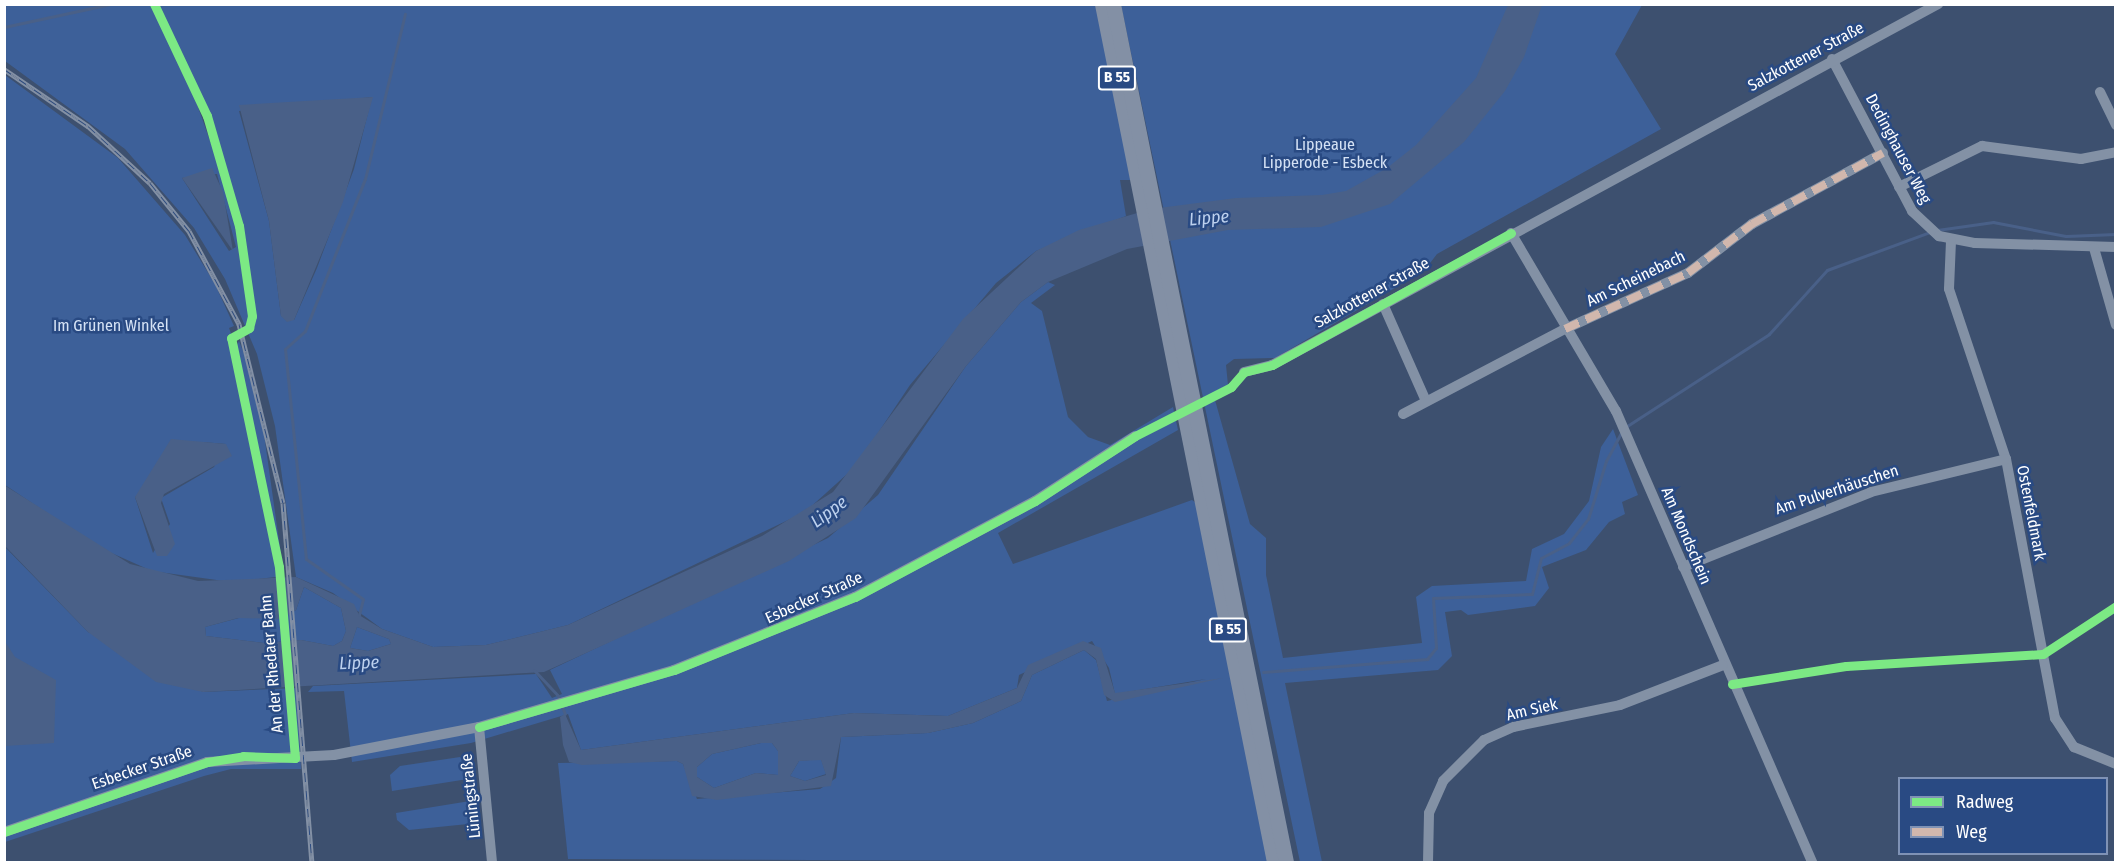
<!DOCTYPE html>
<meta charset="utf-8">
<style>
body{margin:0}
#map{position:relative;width:2120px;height:867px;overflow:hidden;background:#3d506f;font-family:"Fira Sans Condensed",sans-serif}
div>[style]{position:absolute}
.green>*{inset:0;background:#3d6099}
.water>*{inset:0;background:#496088}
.stream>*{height:3px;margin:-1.5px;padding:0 1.5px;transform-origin:1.5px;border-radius:1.5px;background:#496088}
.minor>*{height:10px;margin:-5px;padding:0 5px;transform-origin:5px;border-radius:5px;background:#8391a5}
.highway>*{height:15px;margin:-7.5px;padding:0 7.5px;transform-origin:7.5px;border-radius:7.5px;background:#8390a5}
.rail>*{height:5px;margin-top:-2.5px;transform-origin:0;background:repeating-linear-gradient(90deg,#294a83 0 9px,#8390a5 0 18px);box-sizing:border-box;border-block:2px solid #8390a5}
.quiet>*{height:8px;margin-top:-4px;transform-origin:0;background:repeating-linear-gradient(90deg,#d1b7ad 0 15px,transparent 0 23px)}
.cycleway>*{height:9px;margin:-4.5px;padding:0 4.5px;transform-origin:4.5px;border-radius:4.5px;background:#7ce984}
span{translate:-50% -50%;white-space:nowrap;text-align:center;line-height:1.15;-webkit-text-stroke:5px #294a83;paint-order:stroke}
.shield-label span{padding:2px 4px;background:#294a83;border:2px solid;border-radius:4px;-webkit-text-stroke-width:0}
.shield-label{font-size:15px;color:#fff;font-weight:700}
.street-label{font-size:16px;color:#fff}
.park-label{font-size:16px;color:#d5e2f5}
.water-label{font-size:18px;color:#bdd1ee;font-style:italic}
.frame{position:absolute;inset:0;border:6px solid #fff;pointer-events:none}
.legend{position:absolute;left:1898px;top:777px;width:210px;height:78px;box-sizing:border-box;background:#294a83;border:2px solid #7f92b5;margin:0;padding:8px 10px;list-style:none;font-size:18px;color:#fff}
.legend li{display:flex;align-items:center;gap:12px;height:30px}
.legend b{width:30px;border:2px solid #7f92b5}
</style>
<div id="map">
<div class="green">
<div style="clip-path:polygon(evenodd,4px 5px,151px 5px,183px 65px,218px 163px,224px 162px,208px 113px,156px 5px,1096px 5px,1132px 180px,1120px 180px,1126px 216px,1036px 251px,996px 283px,910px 385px,856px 466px,805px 512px,568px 625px,486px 645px,433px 647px,382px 629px,333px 593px,296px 577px,275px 426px,257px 354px,225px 279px,194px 228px,125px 149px,5px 61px,4px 5px,372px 97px,354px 169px,317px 268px,294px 320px,281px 316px,269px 221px,239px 111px,372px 97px,4px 5px,217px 174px,236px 247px,229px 251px,182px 178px,217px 174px)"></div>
<div style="clip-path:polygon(1121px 5px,1642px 5px,1615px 54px,1661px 129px,1437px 254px,1424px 271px,1275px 358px,1234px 359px,1226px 365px,1228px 385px,1213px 393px,1250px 524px,1266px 538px,1266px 575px,1283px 658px,1422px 643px,1416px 597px,1432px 586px,1526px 581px,1532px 549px,1564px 534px,1589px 501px,1601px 447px,1613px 429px,1638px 495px,1622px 502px,1625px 514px,1609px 522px,1586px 550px,1542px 567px,1549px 588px,1535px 606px,1468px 615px,1461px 610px,1445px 612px,1452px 656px,1438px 670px,1285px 683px,1322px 862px,1300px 862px)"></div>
<div style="clip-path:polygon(evenodd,5px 75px,118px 158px,185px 235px,215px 284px,234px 326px,229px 328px,236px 347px,239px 341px,245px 356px,263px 427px,284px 576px,231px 582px,152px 571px,98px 547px,5px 485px,5px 75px,202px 442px,226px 444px,214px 467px,161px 498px,170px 524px,153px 553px,135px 497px,202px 442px)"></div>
<div style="clip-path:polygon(1048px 282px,1055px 285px,1031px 303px,1042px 311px,1068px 417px,1088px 437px,1110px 445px,1173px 407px,1178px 430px,998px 533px,1013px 564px,1192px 500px,1196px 503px,1268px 862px,568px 859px,558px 763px,677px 761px,683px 764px,697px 799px,820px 789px,836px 778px,841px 737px,928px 733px,973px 723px,1021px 701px,1032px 675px,1084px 650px,1096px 660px,1107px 701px,1206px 679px,1115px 694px,1109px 668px,1092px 641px,1019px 675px,1017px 688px,948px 716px,854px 713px,581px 750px,568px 714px,471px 743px,352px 762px,344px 691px,308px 692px,313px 686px,536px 674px,552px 698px,562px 694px,550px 670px,828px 538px,878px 495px,966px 366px,1021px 302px)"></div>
<div style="clip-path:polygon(4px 546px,88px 632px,203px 692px,297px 688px,301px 769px,231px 769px,204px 776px,5px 842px)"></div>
<div style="clip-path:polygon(304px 587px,341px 608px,346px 631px,342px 641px,333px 646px,301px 640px,264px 643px,206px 636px,205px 627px,239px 618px,281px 618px,296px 610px)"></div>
<div style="clip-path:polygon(357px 627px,389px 639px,391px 644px,368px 651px,350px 648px)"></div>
<div style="clip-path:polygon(761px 743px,772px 743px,778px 751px,778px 775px,756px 773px,714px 788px,697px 777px,697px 767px,712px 754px)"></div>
<div style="clip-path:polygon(460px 757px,466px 761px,468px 779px,392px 791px,390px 775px,400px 766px)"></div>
<div style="clip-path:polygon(821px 759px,826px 774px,805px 781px,790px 776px,799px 761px)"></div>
<div style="clip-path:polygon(470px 801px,468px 824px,409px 830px,397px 820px,396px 813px)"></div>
</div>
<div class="water">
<div style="clip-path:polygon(evenodd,1508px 5px,1542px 5px,1524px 57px,1505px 91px,1464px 142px,1390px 204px,1321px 227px,1228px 230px,1127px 249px,1048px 282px,1021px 302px,966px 366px,856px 518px,789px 561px,544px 672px,203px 692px,156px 682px,88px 632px,5px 546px,4px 485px,130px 564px,198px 581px,296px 577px,354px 604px,359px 615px,382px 629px,433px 647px,486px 645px,568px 625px,762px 536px,833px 492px,963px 319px,1036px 251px,1079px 230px,1151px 209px,1236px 198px,1322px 195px,1346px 191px,1387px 168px,1416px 145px,1476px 78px,1508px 5px,304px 587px,341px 608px,346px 631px,342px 641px,333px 646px,301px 640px,264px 643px,206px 636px,205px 627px,238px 618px,281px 619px,296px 610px,304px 587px,1508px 5px,357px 627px,389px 639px,391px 644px,368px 651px,350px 648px,357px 627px)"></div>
<div style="clip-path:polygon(373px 97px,343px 202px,294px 320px,287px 322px,281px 316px,269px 221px,239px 105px)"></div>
<div style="clip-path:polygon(212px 168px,223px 192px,233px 251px,182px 178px)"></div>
<div style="clip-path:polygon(171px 439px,226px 444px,232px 456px,164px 494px,161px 503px,175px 544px,167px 556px,157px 556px,135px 497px)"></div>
<div style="clip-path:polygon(4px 640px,15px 657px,56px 680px,54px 743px,5px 746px)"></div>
<div style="clip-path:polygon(evenodd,1083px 641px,1101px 648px,1115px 693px,1223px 678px,1115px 702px,1104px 695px,1096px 659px,1084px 650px,1032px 675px,1021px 701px,973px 723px,928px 733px,841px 737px,831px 786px,717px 800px,692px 796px,683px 764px,677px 761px,582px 765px,569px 762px,563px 745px,560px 717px,565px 714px,581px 750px,854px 713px,948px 716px,1017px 688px,1028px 665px,1083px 641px,761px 743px,772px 743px,778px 751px,778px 775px,756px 773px,714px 788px,697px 777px,697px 767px,712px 754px,761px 743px,1083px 641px,821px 760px,826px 775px,805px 781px,790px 776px,799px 761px,821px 760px)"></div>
</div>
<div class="stream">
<div style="left:4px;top:27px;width:108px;rotate:-12.2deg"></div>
<div style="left:1937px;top:230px;width:57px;rotate:-8.1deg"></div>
<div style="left:1993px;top:222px;width:74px;rotate:10.9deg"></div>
<div style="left:2066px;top:236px;width:50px;rotate:-2.3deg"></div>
<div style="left:1627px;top:426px;width:169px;rotate:-32.9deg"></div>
<div style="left:1769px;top:334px;width:86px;rotate:-47.8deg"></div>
<div style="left:1827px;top:270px;width:110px;rotate:-20.3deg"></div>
<div style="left:359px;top:615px;width:16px;rotate:-76deg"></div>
<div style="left:363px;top:599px;width:70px;rotate:-144.9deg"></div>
<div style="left:306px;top:559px;width:211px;rotate:-95.7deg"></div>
<div style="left:285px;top:349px;width:27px;rotate:-42deg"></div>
<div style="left:305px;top:331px;width:163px;rotate:-68.5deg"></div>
<div style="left:365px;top:179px;width:170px;rotate:-76.4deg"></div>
<div style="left:534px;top:670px;width:35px;rotate:47deg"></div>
<div style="left:558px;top:696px;width:19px;rotate:69deg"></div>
<div style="left:1263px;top:672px;width:165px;rotate:-4.5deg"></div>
<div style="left:1427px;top:659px;width:14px;rotate:-51deg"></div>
<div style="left:1436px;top:648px;width:50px;rotate:-93.4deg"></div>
<div style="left:1433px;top:598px;width:99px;rotate:-2.3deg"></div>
<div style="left:1532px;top:594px;width:37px;rotate:-76deg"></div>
<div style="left:1541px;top:558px;width:32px;rotate:-28deg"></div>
<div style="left:1569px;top:543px;width:31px;rotate:-52deg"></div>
<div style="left:1588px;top:519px;width:61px;rotate:-72.8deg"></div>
<div style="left:1606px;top:461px;width:34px;rotate:-62deg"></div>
</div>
<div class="minor">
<div style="left:1832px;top:59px;width:172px;rotate:62.2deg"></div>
<div style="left:1912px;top:211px;width:37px;rotate:43deg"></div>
<div style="left:1939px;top:236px;width:37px;rotate:11deg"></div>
<div style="left:1975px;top:243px;width:141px;rotate:1.6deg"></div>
<div style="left:2100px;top:92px;width:37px;rotate:64deg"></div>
<div style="left:1899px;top:187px;width:93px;rotate:-26.3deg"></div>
<div style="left:1982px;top:146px;width:100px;rotate:7.5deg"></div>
<div style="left:2081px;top:159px;width:36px;rotate:-11deg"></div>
<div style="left:1511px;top:233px;width:207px;rotate:59.5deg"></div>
<div style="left:1616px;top:411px;width:492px;rotate:66.5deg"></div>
<div style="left:1951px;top:241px;width:48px;rotate:92.4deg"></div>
<div style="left:1949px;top:289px;width:179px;rotate:71.5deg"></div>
<div style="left:2006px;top:459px;width:264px;rotate:79.3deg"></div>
<div style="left:2055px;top:718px;width:35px;rotate:57deg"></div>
<div style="left:2074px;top:747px;width:45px;rotate:22deg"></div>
<div style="left:2094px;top:248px;width:80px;rotate:74.1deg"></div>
<div style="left:1383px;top:304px;width:106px;rotate:66.1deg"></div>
<div style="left:1244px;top:372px;width:29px;rotate:-14deg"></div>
<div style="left:1272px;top:365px;width:758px;rotate:-28.46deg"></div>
<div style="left:1403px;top:414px;width:183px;rotate:-27.7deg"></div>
<div style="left:1565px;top:329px;width:135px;rotate:-24.5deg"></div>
<div style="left:1688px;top:273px;width:81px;rotate:-37.4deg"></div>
<div style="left:1752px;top:224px;width:149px;rotate:-28.5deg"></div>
<div style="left:1683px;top:567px;width:202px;rotate:-21.7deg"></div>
<div style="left:1871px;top:492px;width:139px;rotate:-13.7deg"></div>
<div style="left:479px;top:727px;width:136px;rotate:84.5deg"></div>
<div style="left:4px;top:832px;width:215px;rotate:-19deg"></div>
<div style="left:207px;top:762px;width:127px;rotate:-3.2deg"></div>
<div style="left:334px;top:755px;width:148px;rotate:-10.9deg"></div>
<div style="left:479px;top:727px;width:203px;rotate:-16.3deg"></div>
<div style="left:674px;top:670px;width:195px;rotate:-22deg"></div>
<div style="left:855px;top:597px;width:204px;rotate:-28.1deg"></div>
<div style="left:1035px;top:501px;width:119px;rotate:-33deg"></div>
<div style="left:1428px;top:862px;width:49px;rotate:-88.8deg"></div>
<div style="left:1429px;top:813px;width:35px;rotate:-66deg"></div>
<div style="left:1443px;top:781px;width:58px;rotate:-45deg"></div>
<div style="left:1484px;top:740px;width:32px;rotate:-24deg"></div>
<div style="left:1513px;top:727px;width:109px;rotate:-11.6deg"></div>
<div style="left:1620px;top:705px;width:110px;rotate:-21.2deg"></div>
</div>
<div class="highway">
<div style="left:1102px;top:4px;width:875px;rotate:78.66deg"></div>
<div style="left:1113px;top:4px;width:875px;rotate:78.6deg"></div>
</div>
<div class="rail">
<div style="left:4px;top:69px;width:102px;rotate:34.2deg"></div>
<div style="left:88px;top:126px;width:84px;rotate:42.6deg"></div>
<div style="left:150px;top:183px;width:62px;rotate:50.9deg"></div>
<div style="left:189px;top:231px;width:106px;rotate:61.7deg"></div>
<div style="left:239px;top:324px;width:184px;rotate:76.2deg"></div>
<div style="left:283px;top:503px;width:360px;rotate:85.4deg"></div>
</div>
<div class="quiet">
<div style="left:1565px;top:329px;width:135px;rotate:-24.5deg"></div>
<div style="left:1688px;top:273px;width:81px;rotate:-37.4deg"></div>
<div style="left:1752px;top:224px;width:149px;rotate:-28.5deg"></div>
</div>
<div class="cycleway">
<div style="left:1732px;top:684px;width:115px;rotate:-9deg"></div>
<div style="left:1846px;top:666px;width:197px;rotate:-3.5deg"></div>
<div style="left:2043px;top:654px;width:87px;rotate:-33.3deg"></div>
<div style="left:479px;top:727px;width:203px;rotate:-16.3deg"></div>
<div style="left:674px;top:670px;width:195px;rotate:-22deg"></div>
<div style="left:855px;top:597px;width:204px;rotate:-28.1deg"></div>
<div style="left:1035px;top:501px;width:119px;rotate:-33deg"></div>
<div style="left:1135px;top:436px;width:108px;rotate:-27deg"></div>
<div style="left:1231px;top:387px;width:20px;rotate:-49deg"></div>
<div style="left:1244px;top:372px;width:29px;rotate:-14deg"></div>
<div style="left:1272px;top:365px;width:273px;rotate:-28.9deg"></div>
<div style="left:4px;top:832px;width:215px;rotate:-19deg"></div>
<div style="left:207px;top:762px;width:36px;rotate:-9deg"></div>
<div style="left:243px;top:756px;width:52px;rotate:2.2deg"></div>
<div style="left:295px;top:758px;width:192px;rotate:-94.8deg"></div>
<div style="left:279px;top:567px;width:234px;rotate:-101.8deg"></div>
<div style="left:231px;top:338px;width:21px;rotate:-29deg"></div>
<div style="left:249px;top:328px;width:12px;rotate:-76deg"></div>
<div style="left:252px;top:316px;width:91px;rotate:-98.2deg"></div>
<div style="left:239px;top:226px;width:115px;rotate:-106.2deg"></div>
<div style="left:207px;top:116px;width:124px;rotate:-115.3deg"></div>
</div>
<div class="shield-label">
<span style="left:1117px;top:78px">B 55</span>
<span style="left:1228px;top:630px">B 55</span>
</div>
<div class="street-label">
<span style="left:1806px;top:57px;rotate:-28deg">Salzkottener Straße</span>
<span style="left:1898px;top:149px;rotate:62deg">Dedinghauser Weg</span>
<span style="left:1636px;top:279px;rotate:-26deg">Am Scheinebach</span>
<span style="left:1372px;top:293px;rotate:-29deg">Salzkottener Straße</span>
<span style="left:1837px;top:490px;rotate:-18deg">Am Pulverhäuschen</span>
<span style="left:2031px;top:513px;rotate:79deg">Ostenfeldmark</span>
<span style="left:1686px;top:536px;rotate:67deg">Am Mondschein</span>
<span style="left:814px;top:598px;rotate:-24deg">Esbecker Straße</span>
<span style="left:272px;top:664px;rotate:-95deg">An der Rhedaer Bahn</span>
<span style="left:1532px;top:710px;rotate:-13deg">Am Siek</span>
<span style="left:142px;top:768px;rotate:-19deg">Esbecker Straße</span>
<span style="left:471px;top:796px;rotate:-96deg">Lüningstraße</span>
</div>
<div class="park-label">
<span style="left:1325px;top:154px">Lippeaue<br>Lipperode - Esbeck</span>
<span style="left:111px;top:326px">Im Grünen Winkel</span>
</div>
<div class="water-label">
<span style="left:1209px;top:218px;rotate:-5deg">Lippe</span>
<span style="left:829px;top:512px;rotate:-36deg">Lippe</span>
<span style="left:359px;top:663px;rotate:-2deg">Lippe</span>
</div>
<div class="frame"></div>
<ul class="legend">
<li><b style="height:8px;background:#7ce984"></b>Radweg</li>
<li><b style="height:8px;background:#d1b7ad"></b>Weg</li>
</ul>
</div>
